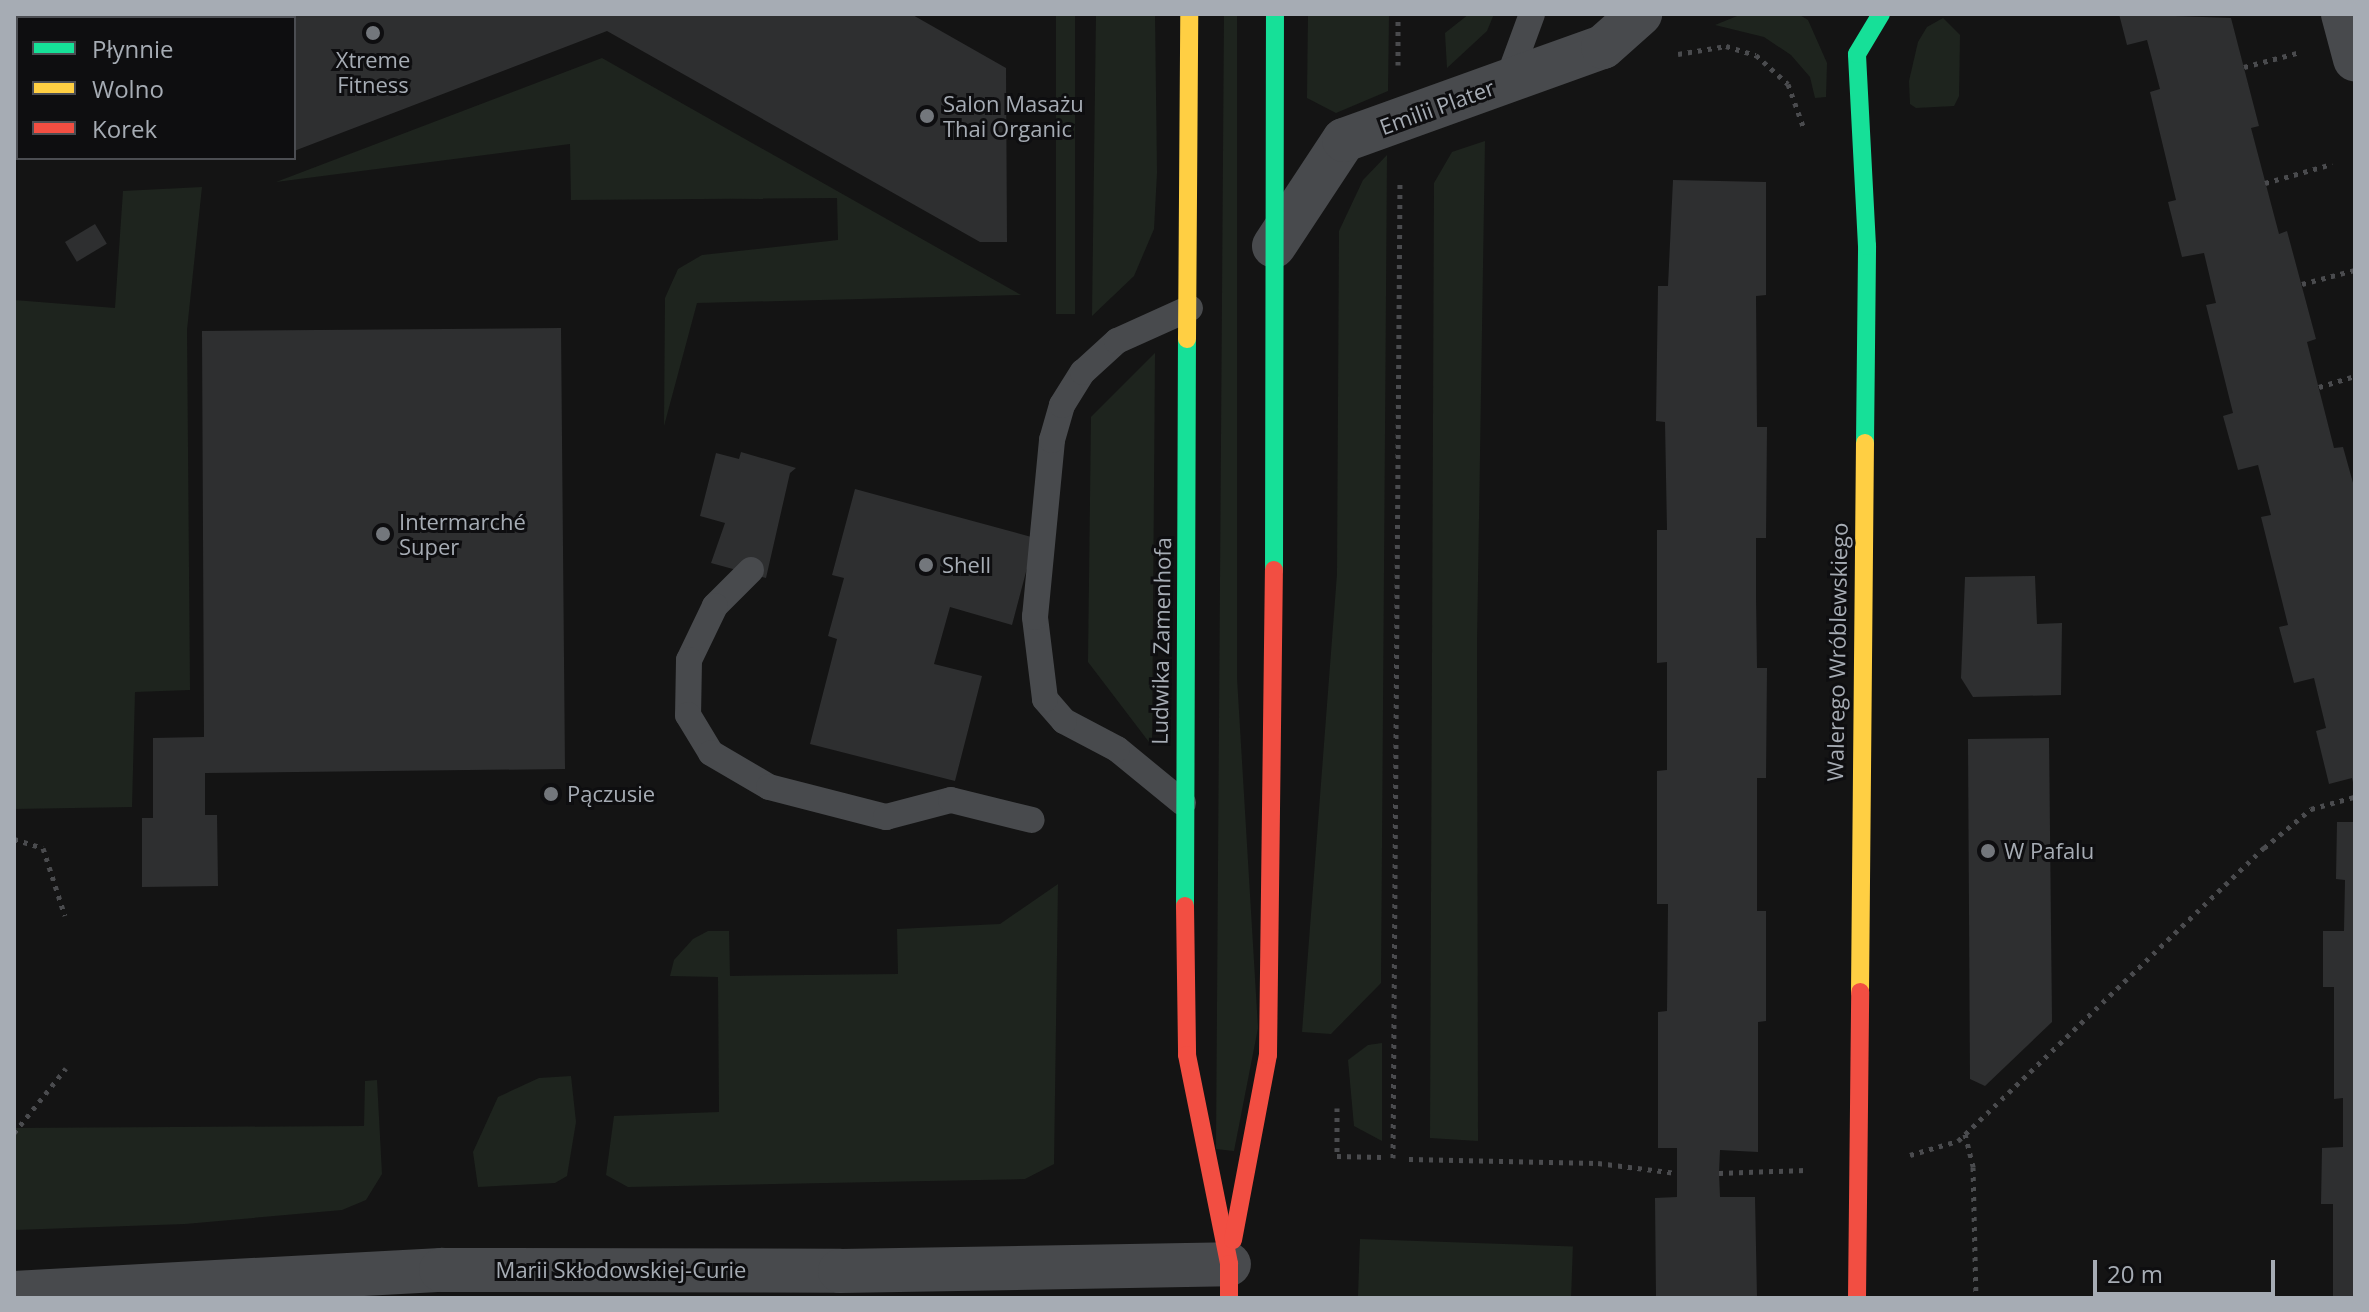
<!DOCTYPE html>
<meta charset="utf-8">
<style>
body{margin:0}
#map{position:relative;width:2369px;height:1312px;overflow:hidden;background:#141414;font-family:"Open Sans",sans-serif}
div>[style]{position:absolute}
.green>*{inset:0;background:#1e241e;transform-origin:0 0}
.building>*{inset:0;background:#2e2f30;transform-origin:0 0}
.path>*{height:5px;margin-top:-2.5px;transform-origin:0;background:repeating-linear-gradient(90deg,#4a4b4e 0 4px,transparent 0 10px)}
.lane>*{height:26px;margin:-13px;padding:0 13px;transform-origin:13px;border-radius:13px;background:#484a4d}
.street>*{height:44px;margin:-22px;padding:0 22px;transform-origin:22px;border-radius:22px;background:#484a4d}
.fast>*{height:18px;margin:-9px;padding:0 9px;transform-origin:9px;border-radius:9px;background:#16e098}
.slow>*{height:18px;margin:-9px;padding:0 9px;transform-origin:9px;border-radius:9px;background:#ffcf43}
.jam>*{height:18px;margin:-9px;padding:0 9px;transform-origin:9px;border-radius:9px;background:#f24e42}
.dots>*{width:22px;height:22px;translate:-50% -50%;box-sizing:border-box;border:4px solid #0e0e10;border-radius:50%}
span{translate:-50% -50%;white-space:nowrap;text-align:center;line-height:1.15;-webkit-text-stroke:6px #0e0e10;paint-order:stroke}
.poi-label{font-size:22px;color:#a6acb4}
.left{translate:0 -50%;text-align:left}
.street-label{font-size:22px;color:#a6acb4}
.frame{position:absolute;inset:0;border:16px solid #a6acb4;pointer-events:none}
.legend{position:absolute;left:16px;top:16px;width:280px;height:144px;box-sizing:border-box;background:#0e0e10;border:2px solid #4b4d52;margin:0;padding:10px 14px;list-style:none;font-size:24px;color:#a6acb4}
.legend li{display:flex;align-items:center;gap:16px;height:40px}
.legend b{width:40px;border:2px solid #4b4d52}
.scale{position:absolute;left:2093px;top:1260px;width:182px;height:36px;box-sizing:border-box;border:4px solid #a6acb4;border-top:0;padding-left:10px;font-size:24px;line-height:28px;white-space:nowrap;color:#a6acb4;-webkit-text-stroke:6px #0e0e10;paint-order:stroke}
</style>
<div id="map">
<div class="green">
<div style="left:1056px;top:14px;width:19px;height:300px"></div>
<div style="clip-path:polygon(1096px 14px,1155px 14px,1157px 173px,1154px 229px,1134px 276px,1092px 316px)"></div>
<div style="clip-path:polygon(1224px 14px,1237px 14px,1237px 678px,1258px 1028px,1234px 1151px,1216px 1149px)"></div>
<div style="clip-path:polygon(1308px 14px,1389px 14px,1388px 91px,1336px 113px,1307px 98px)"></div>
<div style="clip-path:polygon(1469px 14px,1494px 14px,1487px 31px,1447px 68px,1445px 33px)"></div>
<div style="clip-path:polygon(1742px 14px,1798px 14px,1808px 20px,1827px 63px,1826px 97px,1815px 98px,1810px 77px,1791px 55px,1764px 37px,1715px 25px)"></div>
<div style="clip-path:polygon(1943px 18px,1960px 35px,1959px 96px,1954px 106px,1916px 108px,1910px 104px,1909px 81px,1918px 42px,1927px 27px)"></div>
<div style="clip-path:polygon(602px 58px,1021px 295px,697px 303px,664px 426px,665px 298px,678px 269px,702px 255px,838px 240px,837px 198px,571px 200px,570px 144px,276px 182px)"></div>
<div style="clip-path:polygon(1485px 141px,1477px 643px,1478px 1141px,1430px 1138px,1434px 183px,1452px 152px)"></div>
<div style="clip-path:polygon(1387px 155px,1381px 983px,1331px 1034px,1302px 1032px,1337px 574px,1339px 231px,1363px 180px)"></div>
<div style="clip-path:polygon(202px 187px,187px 330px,190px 690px,135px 692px,132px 807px,14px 809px,14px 300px,115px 308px,123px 191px)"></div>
<div style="clip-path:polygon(1155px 353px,1152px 746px,1088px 662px,1091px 417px)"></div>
<div style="clip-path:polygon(1058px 884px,1054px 1164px,1025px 1179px,628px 1187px,606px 1175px,614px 1116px,719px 1112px,718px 977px,670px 976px,674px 960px,693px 939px,708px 931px,729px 931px,730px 976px,898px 974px,897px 929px,1000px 924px)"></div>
<div style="clip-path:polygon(1382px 1043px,1382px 1141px,1354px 1126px,1348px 1060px,1368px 1045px)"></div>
<div style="clip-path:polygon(571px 1076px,576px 1122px,567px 1176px,555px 1183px,478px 1187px,473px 1152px,498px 1097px,539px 1078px)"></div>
<div style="clip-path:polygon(377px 1080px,382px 1174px,366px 1200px,342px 1210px,185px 1224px,14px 1230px,14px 1128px,364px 1126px,365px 1081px)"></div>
<div style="left:1360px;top:1239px;width:213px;height:59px;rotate:2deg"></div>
</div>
<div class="building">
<div style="clip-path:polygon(247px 14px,911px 14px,1006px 68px,1007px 242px,980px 242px,607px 31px,294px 151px,294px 18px,237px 18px)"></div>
<div style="clip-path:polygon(2119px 14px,2231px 18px,2259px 126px,2251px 128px,2279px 234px,2287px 231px,2316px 339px,2307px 342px,2334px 448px,2343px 447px,2355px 490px,2355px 791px,2352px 778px,2329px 784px,2316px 731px,2326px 728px,2314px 678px,2294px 683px,2279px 627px,2288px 625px,2261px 517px,2271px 515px,2258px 465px,2238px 470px,2223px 416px,2233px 413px,2206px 305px,2216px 303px,2204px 253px,2182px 257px,2168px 202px,2176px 200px,2150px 92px,2160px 89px,2147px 40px,2127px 45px)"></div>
<div style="clip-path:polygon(1673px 180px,1766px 182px,1766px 295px,1756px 296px,1757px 427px,1767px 427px,1766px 538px,1756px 538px,1756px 597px,1757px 668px,1767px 668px,1766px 778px,1757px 778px,1757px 911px,1766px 911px,1766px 1021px,1758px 1022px,1758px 1152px,1720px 1150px,1719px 1173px,1720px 1197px,1755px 1197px,1757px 1298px,1656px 1298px,1655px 1198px,1677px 1197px,1677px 1148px,1658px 1148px,1658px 1012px,1667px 1011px,1668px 904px,1657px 904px,1657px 771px,1667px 770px,1667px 662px,1657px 663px,1657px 530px,1667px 530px,1665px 422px,1656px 421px,1658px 286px,1668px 286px)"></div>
<div style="left:95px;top:224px;width:23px;height:35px;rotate:59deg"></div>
<div style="clip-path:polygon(561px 328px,565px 769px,205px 773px,205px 815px,217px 815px,218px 886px,142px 887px,142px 818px,153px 818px,153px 738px,204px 737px,202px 331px)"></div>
<div style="clip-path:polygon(741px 452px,796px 468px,790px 473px,766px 578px,711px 563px,725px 523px,700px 516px,716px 453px,739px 459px)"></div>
<div style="clip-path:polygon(855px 489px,1035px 538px,1012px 625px,950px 607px,934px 664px,982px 676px,955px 781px,810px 744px,837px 639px,828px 636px,844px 578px,832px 575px)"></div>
<div style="clip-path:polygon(2035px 576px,2037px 624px,2062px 623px,2061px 695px,1973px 697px,1961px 678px,1965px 577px)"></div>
<div style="clip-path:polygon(2049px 738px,2052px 1022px,1985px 1086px,1970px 1079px,1968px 739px)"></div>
<div style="clip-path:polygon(2337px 822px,2355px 822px,2355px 1298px,2333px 1298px,2333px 1204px,2321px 1204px,2322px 1148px,2343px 1147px,2343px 1098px,2334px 1099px,2334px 987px,2323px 987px,2323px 931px,2344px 931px,2345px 880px,2336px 879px)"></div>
</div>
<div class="path">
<div style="left:1678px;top:54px;width:49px;rotate:-9.5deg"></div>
<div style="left:1726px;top:46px;width:31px;rotate:17deg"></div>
<div style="left:1756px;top:55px;width:43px;rotate:42.2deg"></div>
<div style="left:1788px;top:84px;width:45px;rotate:70.3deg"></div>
<div style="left:1398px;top:65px;width:51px;rotate:-90deg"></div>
<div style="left:2244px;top:67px;width:55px;rotate:-14.8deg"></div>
<div style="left:2265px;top:183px;width:70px;rotate:-15.8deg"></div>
<div style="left:2302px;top:284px;width:55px;rotate:-14.8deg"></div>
<div style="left:2319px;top:387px;width:38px;rotate:-17deg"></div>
<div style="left:14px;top:839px;width:30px;rotate:17deg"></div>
<div style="left:43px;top:848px;width:71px;rotate:72.1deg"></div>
<div style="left:1337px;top:1108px;width:48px;rotate:90deg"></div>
<div style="left:1337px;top:1156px;width:45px;rotate:1.3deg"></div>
<div style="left:14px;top:1133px;width:83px;rotate:-51.3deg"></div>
<div style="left:1965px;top:1134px;width:34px;rotate:76deg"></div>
<div style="left:1973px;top:1167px;width:131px;rotate:88.7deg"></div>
<div style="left:1910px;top:1155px;width:50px;rotate:-16.3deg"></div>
<div style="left:1958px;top:1141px;width:424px;rotate:-43.8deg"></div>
<div style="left:2264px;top:848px;width:61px;rotate:-39.7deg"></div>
<div style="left:2311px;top:809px;width:45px;rotate:-15.6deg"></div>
<div style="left:1393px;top:1158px;width:979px;rotate:-89.59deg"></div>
<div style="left:1409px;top:1159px;width:189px;rotate:1.2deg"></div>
<div style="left:1598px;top:1163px;width:79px;rotate:7.3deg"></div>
<div style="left:1719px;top:1173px;width:87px;rotate:-2deg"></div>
</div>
<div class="lane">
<div style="left:1507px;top:82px;width:72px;rotate:-69.8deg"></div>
<div style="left:751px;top:570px;width:51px;rotate:135deg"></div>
<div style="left:715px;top:606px;width:60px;rotate:115.7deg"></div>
<div style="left:689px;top:660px;width:55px;rotate:91deg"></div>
<div style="left:688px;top:715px;width:44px;rotate:58.8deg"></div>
<div style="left:711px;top:753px;width:67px;rotate:30.4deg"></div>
<div style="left:769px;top:787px;width:121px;rotate:14.4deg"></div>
<div style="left:886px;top:817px;width:67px;rotate:-14.7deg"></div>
<div style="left:951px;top:800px;width:83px;rotate:13.9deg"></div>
<div style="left:1183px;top:803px;width:85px;rotate:-140.7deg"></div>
<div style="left:1117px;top:749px;width:60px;rotate:-152.2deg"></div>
<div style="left:1064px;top:721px;width:29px;rotate:-131deg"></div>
<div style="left:1045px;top:699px;width:83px;rotate:-97deg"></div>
<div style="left:1035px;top:617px;width:178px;rotate:-84.5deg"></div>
<div style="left:1052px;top:440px;width:36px;rotate:-74deg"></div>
<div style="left:1062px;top:405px;width:39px;rotate:-58deg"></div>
<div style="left:1083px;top:372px;width:46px;rotate:-42.4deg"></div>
<div style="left:1117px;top:341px;width:80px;rotate:-24.3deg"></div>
</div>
<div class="street">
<div style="left:2343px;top:14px;width:47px;rotate:75.1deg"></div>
<div style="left:1274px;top:246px;width:127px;rotate:-56.6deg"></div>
<div style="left:1344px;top:140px;width:275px;rotate:-19.8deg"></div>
<div style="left:1603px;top:47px;width:50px;rotate:-41.7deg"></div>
<div style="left:14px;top:1293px;width:428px;rotate:-3.1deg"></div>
<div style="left:441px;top:1270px;width:399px;rotate:0.1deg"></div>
<div style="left:840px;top:1271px;width:389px;rotate:-1deg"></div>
</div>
<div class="fast">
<div style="left:1865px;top:443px;width:197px;rotate:-89.4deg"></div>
<div style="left:1867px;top:246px;width:192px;rotate:-93deg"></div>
<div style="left:1857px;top:54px;width:47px;rotate:-59deg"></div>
<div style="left:1274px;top:570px;width:556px;rotate:-89.9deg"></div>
<div style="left:1185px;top:906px;width:567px;rotate:-89.8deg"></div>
</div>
<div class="slow">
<div style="left:1187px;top:339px;width:325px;rotate:-89.6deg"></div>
<div style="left:1860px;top:992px;width:549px;rotate:-89.48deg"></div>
</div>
<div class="jam">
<div style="left:1185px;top:906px;width:149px;rotate:89.2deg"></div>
<div style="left:1187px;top:1055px;width:213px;rotate:78.6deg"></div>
<div style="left:1229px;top:1264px;width:34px;rotate:90deg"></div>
<div style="left:1233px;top:1240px;width:188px;rotate:-79.3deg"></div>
<div style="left:1268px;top:1055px;width:485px;rotate:-89.3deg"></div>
<div style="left:1857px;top:1298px;width:306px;rotate:-89.4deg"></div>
</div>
<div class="dots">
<div style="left:373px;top:33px;background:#73777c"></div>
<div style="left:927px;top:116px;background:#73777c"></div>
<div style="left:383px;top:534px;background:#73777c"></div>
<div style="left:926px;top:565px;background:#73777c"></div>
<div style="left:551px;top:794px;background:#73777c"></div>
<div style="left:1988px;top:851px;background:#73777c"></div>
</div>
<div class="poi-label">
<span style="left:373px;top:72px">Xtreme<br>Fitness</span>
<span class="left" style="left:943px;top:116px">Salon Masażu<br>Thai Organic</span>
<span class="left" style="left:399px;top:534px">Intermarché<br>Super</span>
<span class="left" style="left:942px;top:565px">Shell</span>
<span class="left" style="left:567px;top:794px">Pączusie</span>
<span class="left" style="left:2004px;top:851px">W Pafalu</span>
</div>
<div class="street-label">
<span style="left:1437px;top:107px;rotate:-20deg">Emilii Plater</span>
<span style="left:1161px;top:641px;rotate:-89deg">Ludwika Zamenhofa</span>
<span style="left:1837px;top:652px;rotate:-89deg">Walerego Wróblewskiego</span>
<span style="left:621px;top:1270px">Marii Skłodowskiej-Curie</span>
</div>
<div class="frame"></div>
<ul class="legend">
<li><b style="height:10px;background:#16e098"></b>Płynnie</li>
<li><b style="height:10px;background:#ffcf43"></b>Wolno</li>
<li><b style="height:10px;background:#f24e42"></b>Korek</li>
</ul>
<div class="scale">20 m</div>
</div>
